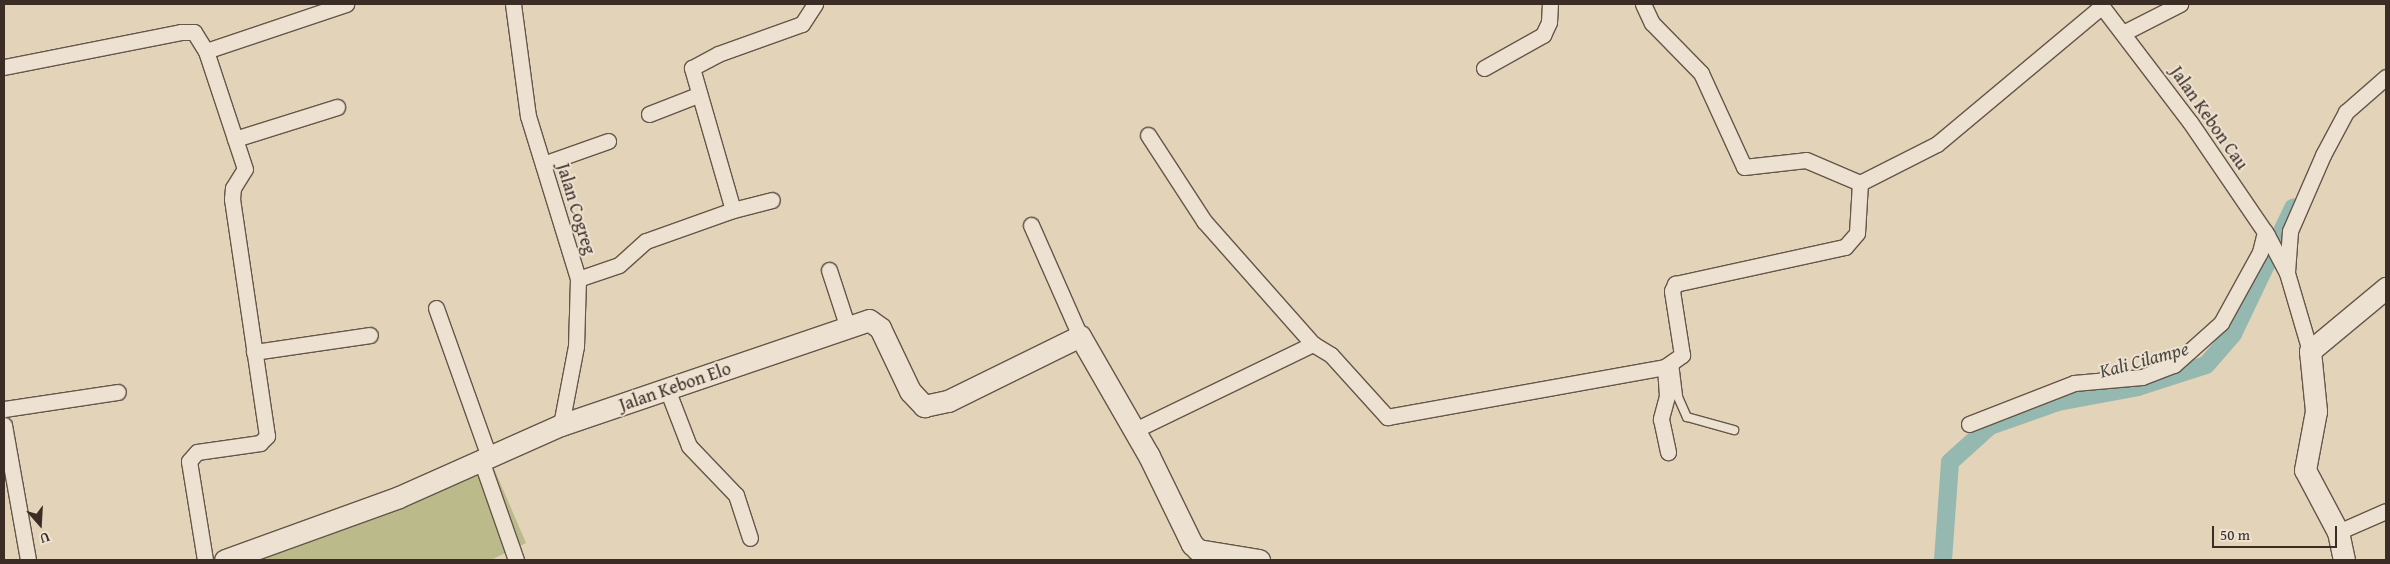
<!DOCTYPE html>
<style>
body{margin:0}
#map{position:relative;width:2390px;height:564px;overflow:hidden;background:#e3d3b8;font-family:"Gentium Book Plus",serif}
div>[style]{position:absolute}
.green>*{inset:0;background:#baba8a}
.canal>*{height:18px;margin:-9px;padding:0 9px;transform-origin:9px;border-radius:9px;background:#95b8b0}
.roads{filter:drop-shadow(1px 0 #65564a) drop-shadow(-1px 0 #65564a) drop-shadow(0 1px #65564a) drop-shadow(0 -1px #65564a)}
.lane>*{height:8px;margin:-4px;padding:0 4px;transform-origin:4px;border-radius:4px;background:#ede2d1}
.street>*{height:15px;margin:-7.5px;padding:0 7.5px;transform-origin:7.5px;border-radius:7.5px;background:#ede2d1}
.secondary>*{height:21px;margin:-10.5px;padding:0 10.5px;transform-origin:10.5px;border-radius:10.5px;background:#ede2d1}
span{translate:-50% -50%;white-space:nowrap;text-align:center;line-height:1.15;-webkit-text-stroke:4px #ede2d1;paint-order:stroke}
.street-label{font-size:18px;color:#3b2d26}
.water-label{font-size:19px;color:#4d4942;font-style:italic}
.frame{position:absolute;inset:0;border:5px solid #3b2d26;pointer-events:none}
.north{position:absolute;left:15px;top:499px;width:50px;height:50px;-webkit-text-stroke:4px #ede2d1;paint-order:stroke;rotate:161deg;font-size:14px;font-weight:700;line-height:20px;text-align:center;color:#3b2d26}
.north::after{content:'';display:block;margin:auto;width:18px;height:22px;background:#3b2d26;clip-path:polygon(50% 0,100% 100%,50% 72%,0 100%)}
.scale{position:absolute;left:2212px;top:526px;width:125px;height:22px;box-sizing:border-box;border:2px solid #3b2d26;border-top:0;padding-left:6px;font-size:15px;line-height:18px;white-space:nowrap;color:#3b2d26;-webkit-text-stroke:4px #ede2d1;paint-order:stroke}
</style>
<div id="map">
<div class="green">
<div style="clip-path:polygon(490px 459px,526px 543px,491px 560px,213px 560px,344px 521px)"></div>
</div>
<div class="canal">
<div style="left:1943px;top:560px;width:98px;rotate:-85.9deg"></div>
<div style="left:1950px;top:462px;width:54px;rotate:-42deg"></div>
<div style="left:1990px;top:426px;width:72px;rotate:-19.4deg"></div>
<div style="left:2058px;top:402px;width:81px;rotate:-10.6deg"></div>
<div style="left:2138px;top:387px;width:71px;rotate:-17.9deg"></div>
<div style="left:2206px;top:365px;width:41px;rotate:-48.9deg"></div>
<div style="left:2233px;top:334px;width:140px;rotate:-64.5deg"></div>
</div>
<div class="roads">
<div class="lane">
<div style="left:1674px;top:363px;width:34px;rotate:83deg"></div>
<div style="left:1678px;top:397px;width:22px;rotate:66deg"></div>
<div style="left:1687px;top:417px;width:49px;rotate:15.5deg"></div>
</div>
<div class="street">
<div style="left:513px;top:4px;width:113px;rotate:82.4deg"></div>
<div style="left:528px;top:116px;width:170px;rotate:72.9deg"></div>
<div style="left:578px;top:279px;width:67px;rotate:91.7deg"></div>
<div style="left:576px;top:346px;width:80px;rotate:100.8deg"></div>
<div style="left:1643px;top:4px;width:21px;rotate:65deg"></div>
<div style="left:1652px;top:23px;width:70px;rotate:45.6deg"></div>
<div style="left:1701px;top:73px;width:103px;rotate:65.4deg"></div>
<div style="left:1744px;top:167px;width:62px;rotate:-6.4deg"></div>
<div style="left:1806px;top:160px;width:59px;rotate:23.1deg"></div>
<div style="left:1860px;top:183px;width:86px;rotate:-26.9deg"></div>
<div style="left:1937px;top:144px;width:214px;rotate:-39.9deg"></div>
<div style="left:2100px;top:4px;width:148px;rotate:52.7deg"></div>
<div style="left:2190px;top:122px;width:137px;rotate:55.7deg"></div>
<div style="left:2267px;top:235px;width:43px;rotate:62.2deg"></div>
<div style="left:2287px;top:273px;width:81px;rotate:73.6deg"></div>
<div style="left:2125px;top:32px;width:62px;rotate:-27deg"></div>
<div style="left:4px;top:67px;width:180px;rotate:-11.2deg"></div>
<div style="left:181px;top:32px;width:13px"></div>
<div style="left:194px;top:32px;width:22px;rotate:58deg"></div>
<div style="left:206px;top:51px;width:148px;rotate:-18.6deg"></div>
<div style="left:1484px;top:68px;width:68px;rotate:-29.2deg"></div>
<div style="left:1543px;top:35px;width:14px;rotate:-65deg"></div>
<div style="left:1549px;top:22px;width:18px;rotate:-87deg"></div>
<div style="left:649px;top:114px;width:53px;rotate:-21.2deg"></div>
<div style="left:1148px;top:135px;width:103px;rotate:56.9deg"></div>
<div style="left:1204px;top:221px;width:164px;rotate:48.5deg"></div>
<div style="left:235px;top:139px;width:107px;rotate:-17.4deg"></div>
<div style="left:543px;top:164px;width:69px;rotate:-19.5deg"></div>
<div style="left:733px;top:210px;width:40px;rotate:-14.4deg"></div>
<div style="left:1031px;top:225px;width:121px;rotate:66.2deg"></div>
<div style="left:829px;top:270px;width:61px;rotate:71.9deg"></div>
<div style="left:2287px;top:272px;width:41px;rotate:-85.8deg"></div>
<div style="left:2290px;top:231px;width:83px;rotate:-66.5deg"></div>
<div style="left:2323px;top:155px;width:49px;rotate:-61.9deg"></div>
<div style="left:2346px;top:112px;width:53px;rotate:-41.2deg"></div>
<div style="left:578px;top:279px;width:43px;rotate:-18.9deg"></div>
<div style="left:619px;top:265px;width:36px;rotate:-42deg"></div>
<div style="left:646px;top:241px;width:92px;rotate:-19.6deg"></div>
<div style="left:733px;top:210px;width:148px;rotate:-106.1deg"></div>
<div style="left:692px;top:68px;width:30px;rotate:-28deg"></div>
<div style="left:718px;top:54px;width:89px;rotate:-19.7deg"></div>
<div style="left:802px;top:24px;width:24px;rotate:-57deg"></div>
<div style="left:436px;top:308px;width:158px;rotate:70.4deg"></div>
<div style="left:254px;top:352px;width:117px;rotate:-8.3deg"></div>
<div style="left:1665px;top:367px;width:29px;rotate:86deg"></div>
<div style="left:1667px;top:396px;width:24px;rotate:105deg"></div>
<div style="left:1661px;top:419px;width:34px;rotate:78deg"></div>
<div style="left:667px;top:389px;width:61px;rotate:68.9deg"></div>
<div style="left:689px;top:446px;width:68px;rotate:46.2deg"></div>
<div style="left:736px;top:495px;width:45px;rotate:72deg"></div>
<div style="left:4px;top:409px;width:115px;rotate:-8.5deg"></div>
<div style="left:1969px;top:424px;width:113px;rotate:-21.3deg"></div>
<div style="left:2074px;top:383px;width:68px;rotate:-5deg"></div>
<div style="left:2142px;top:377px;width:34px;rotate:-21deg"></div>
<div style="left:2174px;top:365px;width:63px;rotate:-41.8deg"></div>
<div style="left:2221px;top:323px;width:81px;rotate:-61.2deg"></div>
<div style="left:2260px;top:252px;width:21px;rotate:-76deg"></div>
<div style="left:4px;top:425px;width:137px;rotate:79.9deg"></div>
<div style="left:1135px;top:430px;width:198px;rotate:-25.8deg"></div>
<div style="left:1313px;top:344px;width:21px;rotate:31deg"></div>
<div style="left:1331px;top:355px;width:84px;rotate:47.9deg"></div>
<div style="left:1387px;top:417px;width:282px;rotate:-10.2deg"></div>
<div style="left:1665px;top:367px;width:21px;rotate:-35deg"></div>
<div style="left:1682px;top:355px;width:65px;rotate:-98.9deg"></div>
<div style="left:1672px;top:291px;width:8px;rotate:-67deg"></div>
<div style="left:1675px;top:284px;width:174px;rotate:-12.3deg"></div>
<div style="left:1845px;top:247px;width:18px;rotate:-49deg"></div>
<div style="left:1857px;top:233px;width:50px;rotate:-86.6deg"></div>
<div style="left:481px;top:460px;width:106px;rotate:70.7deg"></div>
<div style="left:2338px;top:532px;width:52px;rotate:-23.6deg"></div>
<div style="left:205px;top:560px;width:100px;rotate:-99.2deg"></div>
<div style="left:189px;top:461px;width:12px;rotate:-48deg"></div>
<div style="left:197px;top:452px;width:64px;rotate:-8.1deg"></div>
<div style="left:260px;top:443px;width:10px;rotate:-45deg"></div>
<div style="left:267px;top:436px;width:240px;rotate:-98.4deg"></div>
<div style="left:232px;top:199px;width:11px;rotate:-85deg"></div>
<div style="left:233px;top:188px;width:22px;rotate:-58deg"></div>
<div style="left:245px;top:169px;width:124px;rotate:-108.3deg"></div>
</div>
<div class="secondary">
<div style="left:225px;top:560px;width:185px;rotate:-19.9deg"></div>
<div style="left:399px;top:497px;width:177px;rotate:-24deg"></div>
<div style="left:561px;top:425px;width:325px;rotate:-18.8deg"></div>
<div style="left:869px;top:320px;width:14px;rotate:36deg"></div>
<div style="left:880px;top:328px;width:70px;rotate:64.5deg"></div>
<div style="left:910px;top:391px;width:21px;rotate:47deg"></div>
<div style="left:924px;top:406px;width:25px;rotate:-12deg"></div>
<div style="left:948px;top:401px;width:147px;rotate:-26.2deg"></div>
<div style="left:1080px;top:336px;width:138px;rotate:60.1deg"></div>
<div style="left:1149px;top:456px;width:98px;rotate:64deg"></div>
<div style="left:1192px;top:544px;width:8px;rotate:45deg"></div>
<div style="left:1198px;top:550px;width:62px;rotate:9.3deg"></div>
<div style="left:2344px;top:560px;width:29px;rotate:-102deg"></div>
<div style="left:2338px;top:532px;width:70px;rotate:-118deg"></div>
<div style="left:2305px;top:470px;width:60px;rotate:-79.4deg"></div>
<div style="left:2316px;top:411px;width:60px;rotate:-95.7deg"></div>
<div style="left:2310px;top:351px;width:99px;rotate:-39.7deg"></div>
</div>
</div>
<div class="street-label">
<span style="left:2209px;top:118px;rotate:55deg">Jalan Kebon Cau</span>
<span style="left:576px;top:209px;rotate:73deg">Jalan Cogreg</span>
<span style="left:675px;top:387px;rotate:-19deg">Jalan Kebon Elo</span>
</div>
<div class="water-label">
<span style="left:2144px;top:360px;rotate:-15deg">Kali Cilampe</span>
</div>
<div class="frame"></div>
<div class="north">U</div>
<div class="scale">50 m</div>
</div>
